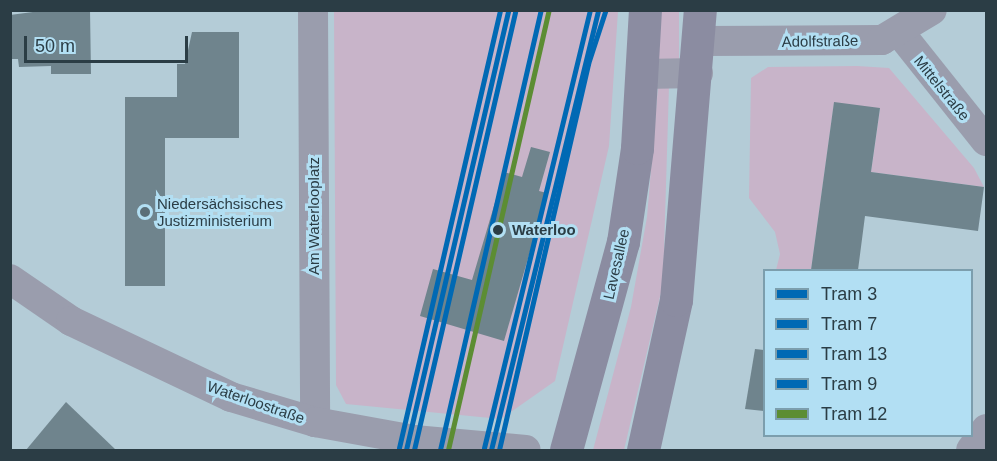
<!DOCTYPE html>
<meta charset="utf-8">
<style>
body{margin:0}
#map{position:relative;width:997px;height:461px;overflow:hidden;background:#b4ccd7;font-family:Arial,sans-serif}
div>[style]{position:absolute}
.green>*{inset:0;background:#c8b4c9;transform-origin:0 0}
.building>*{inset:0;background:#6f848d}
.minor>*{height:30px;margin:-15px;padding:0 15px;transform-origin:15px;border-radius:15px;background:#9a9dad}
.major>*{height:33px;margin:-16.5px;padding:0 16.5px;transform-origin:16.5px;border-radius:16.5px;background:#8b8ca1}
.tram-1>*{height:4.5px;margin:-2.25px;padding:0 2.25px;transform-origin:2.25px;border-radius:2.25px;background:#0069b4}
.tram-2>*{height:4.5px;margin:-2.25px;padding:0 2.25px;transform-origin:2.25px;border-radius:2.25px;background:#0069b4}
.tram-3>*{height:4.5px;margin:-2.25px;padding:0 2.25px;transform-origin:2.25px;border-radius:2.25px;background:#0069b4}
.tram-4>*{height:4.5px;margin:-2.25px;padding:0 2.25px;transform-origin:2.25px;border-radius:2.25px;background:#0069b4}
.tram-5>*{height:4.5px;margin:-2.25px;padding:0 2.25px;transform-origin:2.25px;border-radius:2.25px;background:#5c8d33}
.dots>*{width:16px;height:16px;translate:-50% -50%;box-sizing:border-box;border:3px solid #b2dff3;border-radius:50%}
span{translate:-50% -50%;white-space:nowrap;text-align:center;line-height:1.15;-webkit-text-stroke:6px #b2dff3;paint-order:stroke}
.street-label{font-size:15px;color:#2b3d45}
.poi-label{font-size:15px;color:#2b3d45}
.left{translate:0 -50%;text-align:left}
.stop-label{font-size:15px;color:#2b3d45;font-weight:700}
.frame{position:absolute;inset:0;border:12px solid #2b3d45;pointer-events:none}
.legend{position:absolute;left:763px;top:269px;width:210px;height:168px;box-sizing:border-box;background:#b2dff3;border:2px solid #7c9ead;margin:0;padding:8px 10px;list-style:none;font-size:18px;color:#2b3d45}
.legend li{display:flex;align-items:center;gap:12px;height:30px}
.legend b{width:30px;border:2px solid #7c9ead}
.scale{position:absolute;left:24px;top:36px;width:164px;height:27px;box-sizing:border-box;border:3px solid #2b3d45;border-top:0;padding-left:8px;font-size:18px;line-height:21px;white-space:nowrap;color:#2b3d45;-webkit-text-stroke:4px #b2dff3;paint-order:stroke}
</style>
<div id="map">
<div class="green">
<div style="clip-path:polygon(334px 11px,618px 11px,609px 146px,555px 381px,501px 419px,346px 404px,336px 385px)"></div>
<div style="left:658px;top:11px;width:21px;height:58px"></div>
<div style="clip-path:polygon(857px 66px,889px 68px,974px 168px,984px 187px,871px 172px,880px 109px,834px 103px,811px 270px,776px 270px,780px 254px,775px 232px,749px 198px,751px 78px,768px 67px)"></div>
<div style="clip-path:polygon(669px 86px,663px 284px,624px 450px,593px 450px,631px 307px,647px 217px,658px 87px)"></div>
</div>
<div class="building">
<div style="clip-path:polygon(48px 10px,90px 10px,91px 74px,51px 74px,51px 66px,19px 67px,18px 59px,10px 59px,10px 15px)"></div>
<div style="clip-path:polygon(192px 32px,239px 32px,239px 138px,165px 138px,165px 286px,125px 286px,125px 97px,177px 97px,177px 64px,185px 64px)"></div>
<div style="clip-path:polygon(834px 102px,880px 108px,871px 172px,984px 187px,978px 231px,865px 216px,858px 270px,811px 270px)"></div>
<div style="clip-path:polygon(531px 147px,550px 152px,539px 191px,547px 193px,504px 341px,420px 316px,433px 269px,472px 280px,504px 172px,522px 177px)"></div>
<div style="clip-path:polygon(755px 349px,765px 350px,765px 411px,745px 409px)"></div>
<div style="clip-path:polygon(66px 402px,116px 450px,26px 450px)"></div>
</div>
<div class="minor">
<div style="left:313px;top:10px;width:412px;rotate:89.7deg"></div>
<div style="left:900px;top:33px;width:138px;rotate:51.5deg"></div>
<div style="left:700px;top:41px;width:182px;rotate:-0.3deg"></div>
<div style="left:882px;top:40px;width:58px;rotate:-31deg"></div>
<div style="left:643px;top:74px;width:55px;rotate:-1deg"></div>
<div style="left:10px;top:279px;width:74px;rotate:34.5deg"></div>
<div style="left:71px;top:321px;width:177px;rotate:25.4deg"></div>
<div style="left:231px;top:397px;width:88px;rotate:16.6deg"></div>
<div style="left:315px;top:422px;width:101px;rotate:10.3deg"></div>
<div style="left:414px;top:440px;width:112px;rotate:5.1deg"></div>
<div style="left:971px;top:450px;width:26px;rotate:-54deg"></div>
</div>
<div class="major">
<div style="left:566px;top:450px;width:216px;rotate:-74.7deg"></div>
<div style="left:623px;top:242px;width:95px;rotate:-81.5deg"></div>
<div style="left:637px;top:148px;width:138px;rotate:-86.7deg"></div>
<div style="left:643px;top:450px;width:154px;rotate:-77.6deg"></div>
<div style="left:676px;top:300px;width:291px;rotate:-85.3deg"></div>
</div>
<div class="tram-1">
<div style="left:406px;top:450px;width:452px;rotate:-76.9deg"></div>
<div style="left:491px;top:450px;width:453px;rotate:-76.3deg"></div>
</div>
<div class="tram-2">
<div style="left:414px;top:450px;width:449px;rotate:-77deg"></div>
<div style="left:499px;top:450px;width:396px;rotate:-77deg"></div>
<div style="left:588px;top:64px;width:55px;rotate:-71.9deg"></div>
</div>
<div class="tram-3">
<div style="left:399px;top:448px;width:449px;rotate:-77deg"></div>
<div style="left:484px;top:448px;width:451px;rotate:-76.4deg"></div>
</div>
<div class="tram-4">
<div style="left:440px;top:450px;width:451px;rotate:-77.1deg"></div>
</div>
<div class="tram-5">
<div style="left:448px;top:450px;width:449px;rotate:-77.1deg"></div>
</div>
<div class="dots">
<div style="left:145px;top:212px;background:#5b6f78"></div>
<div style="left:498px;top:230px;background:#2b3d45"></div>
</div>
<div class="street-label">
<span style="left:820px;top:41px;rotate:-1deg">Adolfstraße</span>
<span style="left:942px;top:88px;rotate:51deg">Mittelstraße</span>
<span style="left:314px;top:216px;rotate:-90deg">Am Waterlooplatz</span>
<span style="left:616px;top:264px;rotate:-77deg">Lavesallee</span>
<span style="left:256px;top:402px;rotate:19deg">Waterloostraße</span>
</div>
<div class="poi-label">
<span class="left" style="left:157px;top:212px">Niedersächsisches<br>Justizministerium</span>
</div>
<div class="stop-label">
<span class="left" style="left:512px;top:230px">Waterloo</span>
</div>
<div class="frame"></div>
<ul class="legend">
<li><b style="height:8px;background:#0069b4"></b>Tram 3</li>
<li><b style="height:8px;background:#0069b4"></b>Tram 7</li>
<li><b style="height:8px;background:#0069b4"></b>Tram 13</li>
<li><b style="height:8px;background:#0069b4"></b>Tram 9</li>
<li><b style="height:8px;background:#5c8d33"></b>Tram 12</li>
</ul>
<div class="scale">50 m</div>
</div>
